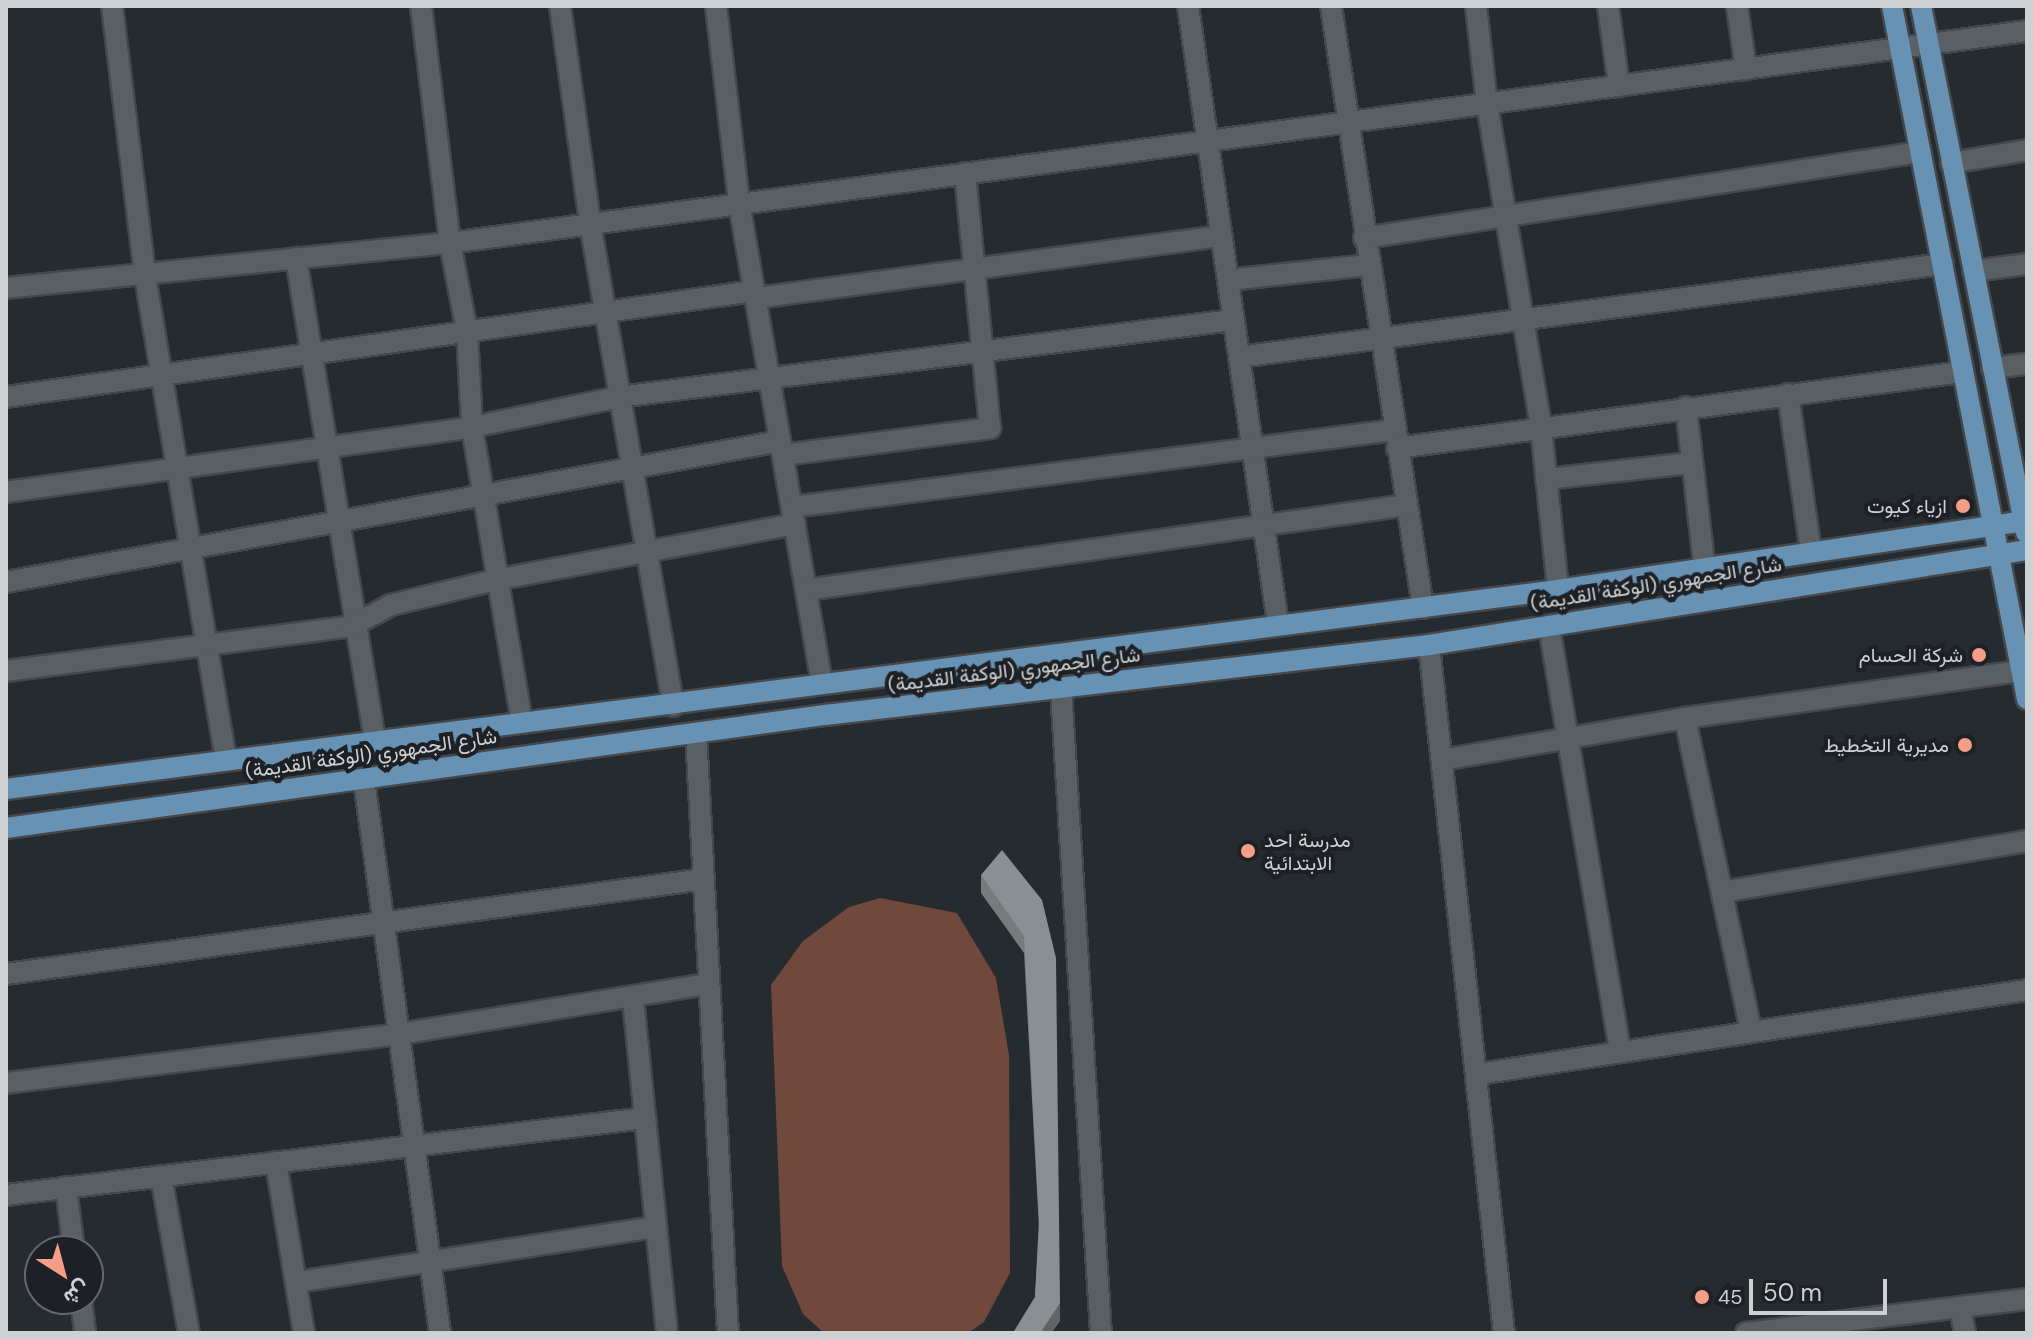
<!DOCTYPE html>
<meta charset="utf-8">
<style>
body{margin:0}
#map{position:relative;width:2033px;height:1339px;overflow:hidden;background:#262b2f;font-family:"DM Sans",Vazirmatn,sans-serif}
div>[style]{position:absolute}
.green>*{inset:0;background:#71483c}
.roads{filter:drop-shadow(2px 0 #44484c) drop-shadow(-2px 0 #44484c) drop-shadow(0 2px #44484c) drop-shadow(0 -2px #44484c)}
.minor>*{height:20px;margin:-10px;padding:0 10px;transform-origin:10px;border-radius:10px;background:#5a5f63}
.major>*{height:20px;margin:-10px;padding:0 10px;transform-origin:10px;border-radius:10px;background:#6792b3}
.wall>*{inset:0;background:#767b7e}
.shaded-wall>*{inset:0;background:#606467}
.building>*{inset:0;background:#898f93}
.dots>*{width:22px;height:22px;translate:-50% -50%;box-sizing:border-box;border:4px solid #1d2125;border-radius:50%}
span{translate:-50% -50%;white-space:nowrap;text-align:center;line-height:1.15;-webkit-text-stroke:8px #1d2125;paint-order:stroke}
.poi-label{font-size:20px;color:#ced1d4}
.right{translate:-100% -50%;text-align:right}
.left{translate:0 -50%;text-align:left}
.street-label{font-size:20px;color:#ced1d4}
.frame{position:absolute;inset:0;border:8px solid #ced1d4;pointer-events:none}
.north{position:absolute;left:24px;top:1235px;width:80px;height:80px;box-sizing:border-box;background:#1d2125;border:2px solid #64676b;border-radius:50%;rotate:144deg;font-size:22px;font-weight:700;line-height:32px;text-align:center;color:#ced1d4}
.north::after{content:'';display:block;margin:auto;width:28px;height:36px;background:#f49e87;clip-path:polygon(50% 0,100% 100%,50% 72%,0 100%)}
.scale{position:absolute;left:1749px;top:1279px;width:138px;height:36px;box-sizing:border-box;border:4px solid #ced1d4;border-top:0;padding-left:10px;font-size:24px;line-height:28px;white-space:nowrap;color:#ced1d4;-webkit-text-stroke:6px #1d2125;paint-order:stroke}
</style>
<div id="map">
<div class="green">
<div style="clip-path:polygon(880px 898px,957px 913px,996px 978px,1009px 1055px,1010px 1273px,984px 1322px,968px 1333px,824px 1333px,803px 1314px,782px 1266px,771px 985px,803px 941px,849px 907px)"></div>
</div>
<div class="roads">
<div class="minor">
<div style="left:112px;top:6px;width:272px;rotate:83deg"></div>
<div style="left:145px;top:276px;width:490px;rotate:80.5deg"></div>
<div style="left:421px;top:6px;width:239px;rotate:83deg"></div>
<div style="left:450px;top:243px;width:90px;rotate:79.1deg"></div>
<div style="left:467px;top:331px;width:96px;rotate:87deg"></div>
<div style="left:472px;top:427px;width:300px;rotate:80.4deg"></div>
<div style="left:560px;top:6px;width:219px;rotate:82.1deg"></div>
<div style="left:590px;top:223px;width:490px;rotate:80.2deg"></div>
<div style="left:716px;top:6px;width:198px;rotate:83.3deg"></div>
<div style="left:739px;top:203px;width:488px;rotate:80.2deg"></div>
<div style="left:1188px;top:6px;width:625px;rotate:81.71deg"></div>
<div style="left:1331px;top:6px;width:609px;rotate:81.31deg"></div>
<div style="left:1476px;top:6px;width:99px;rotate:83.6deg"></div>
<div style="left:1487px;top:104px;width:327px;rotate:80.5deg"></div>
<div style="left:1541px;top:427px;width:164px;rotate:84deg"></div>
<div style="left:1608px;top:6px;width:81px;rotate:82.2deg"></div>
<div style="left:1737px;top:6px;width:64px;rotate:81.9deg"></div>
<div style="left:1951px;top:163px;width:77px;rotate:-9.7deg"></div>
<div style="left:1364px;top:238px;width:563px;rotate:-8.79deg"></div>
<div style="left:296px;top:258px;width:488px;rotate:80.7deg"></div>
<div style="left:1973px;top:271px;width:54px;rotate:-7.4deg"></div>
<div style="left:1228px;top:280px;width:141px;rotate:-6.1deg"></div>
<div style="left:6px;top:288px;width:446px;rotate:-5.8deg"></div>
<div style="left:450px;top:243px;width:1591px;rotate:-7.66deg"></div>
<div style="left:756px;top:298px;width:469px;rotate:-7.6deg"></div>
<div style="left:1239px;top:357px;width:710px;rotate:-7.53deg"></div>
<div style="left:1992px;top:368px;width:35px;rotate:-7deg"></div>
<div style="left:1788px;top:394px;width:159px;rotate:81.7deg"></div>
<div style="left:6px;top:397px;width:755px;rotate:-8.07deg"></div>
<div style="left:1686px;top:407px;width:165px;rotate:83.4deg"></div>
<div style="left:1397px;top:448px;width:569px;rotate:-7.67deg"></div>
<div style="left:783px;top:455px;width:209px;rotate:-7.4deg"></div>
<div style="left:990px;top:428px;width:256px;rotate:-95.6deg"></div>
<div style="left:1546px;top:479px;width:147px;rotate:-6.3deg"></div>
<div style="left:6px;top:492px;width:471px;rotate:-7.9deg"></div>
<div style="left:472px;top:427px;width:150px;rotate:-11.5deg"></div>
<div style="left:619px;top:397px;width:619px;rotate:-7.15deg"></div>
<div style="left:792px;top:507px;width:607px;rotate:-7.29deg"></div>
<div style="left:6px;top:582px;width:787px;rotate:-10.32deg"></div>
<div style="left:806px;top:590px;width:607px;rotate:-8.05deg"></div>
<div style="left:1549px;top:626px;width:432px;rotate:80.5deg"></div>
<div style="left:1429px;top:645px;width:692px;rotate:83.78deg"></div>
<div style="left:6px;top:671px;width:349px;rotate:-7.4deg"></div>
<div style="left:352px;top:626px;width:44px;rotate:-28.3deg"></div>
<div style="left:391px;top:605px;width:107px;rotate:-13.5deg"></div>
<div style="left:495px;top:580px;width:305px;rotate:-10.6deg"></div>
<div style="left:1061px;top:689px;width:645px;rotate:86.45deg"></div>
<div style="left:1685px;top:718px;width:321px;rotate:78.1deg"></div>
<div style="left:696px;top:733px;width:601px;rotate:86.95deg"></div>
<div style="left:1442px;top:760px;width:247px;rotate:-9.8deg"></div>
<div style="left:1685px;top:718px;width:338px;rotate:-8deg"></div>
<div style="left:364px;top:780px;width:558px;rotate:82.17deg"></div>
<div style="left:1722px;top:892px;width:309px;rotate:-9.5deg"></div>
<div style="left:6px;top:974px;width:704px;rotate:-7.75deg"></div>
<div style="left:633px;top:999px;width:336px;rotate:84.2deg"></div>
<div style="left:1478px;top:1074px;width:555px;rotate:-8.7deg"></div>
<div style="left:6px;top:1083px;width:396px;rotate:-7.1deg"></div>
<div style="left:399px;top:1034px;width:314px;rotate:-9.2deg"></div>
<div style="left:276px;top:1162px;width:173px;rotate:80.7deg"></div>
<div style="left:161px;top:1176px;width:159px;rotate:79.9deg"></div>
<div style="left:66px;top:1187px;width:64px;rotate:82.9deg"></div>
<div style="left:6px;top:1195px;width:644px;rotate:-6.87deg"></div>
<div style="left:296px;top:1282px;width:364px;rotate:-8.7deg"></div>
<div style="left:81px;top:1299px;width:34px;rotate:83deg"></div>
<div style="left:1960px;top:1309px;width:25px;rotate:78deg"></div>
<div style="left:1746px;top:1333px;width:283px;rotate:-6.9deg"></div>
</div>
<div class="major">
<div style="left:1892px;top:6px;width:706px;rotate:78.98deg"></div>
<div style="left:1921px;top:6px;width:537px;rotate:78.73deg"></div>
<div style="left:6px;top:789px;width:1565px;rotate:-7.31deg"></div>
<div style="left:1558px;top:590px;width:474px;rotate:-8.4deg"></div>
<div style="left:6px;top:828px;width:827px;rotate:-7.86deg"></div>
<div style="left:825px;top:715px;width:608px;rotate:-6.61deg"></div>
<div style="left:1429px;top:645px;width:605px;rotate:-9.03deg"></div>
</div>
</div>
<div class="wall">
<div style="clip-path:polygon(981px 875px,1042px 900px,1060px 1321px,1051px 1333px,1013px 1333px,1035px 1297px,1039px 1229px,1024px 953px,981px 893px)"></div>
</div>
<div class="shaded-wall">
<div style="clip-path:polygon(1060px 1303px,1060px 1321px,1051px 1333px,1040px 1333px)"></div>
</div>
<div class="building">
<div style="clip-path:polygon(1002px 850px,1042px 900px,1056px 958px,1060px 1303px,1040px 1333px,1013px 1333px,1035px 1297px,1039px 1220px,1024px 936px,981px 875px)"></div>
</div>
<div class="dots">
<div style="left:1963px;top:506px;background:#f49e87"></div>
<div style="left:1979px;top:655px;background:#f49e87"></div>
<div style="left:1965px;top:745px;background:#f49e87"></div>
<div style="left:1248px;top:851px;background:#f49e87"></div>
<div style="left:1702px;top:1297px;background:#f49e87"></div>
</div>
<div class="poi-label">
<span class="right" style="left:1947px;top:506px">ازياء كيوت</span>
<span class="right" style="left:1963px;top:655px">شركة الحسام</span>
<span class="right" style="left:1949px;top:745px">مديرية التخطيط</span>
<span class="left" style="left:1264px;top:852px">مدرسة احد<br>الابتدائية</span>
<span class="left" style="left:1718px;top:1297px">45</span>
</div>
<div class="street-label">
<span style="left:1656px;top:584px;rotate:-9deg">شارع الجمهوري (الوكفة القديمة)</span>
<span style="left:1014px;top:670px;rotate:-7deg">شارع الجمهوري (الوكفة القديمة)</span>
<span style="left:371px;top:754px;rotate:-8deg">شارع الجمهوري (الوكفة القديمة)</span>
</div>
<div class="frame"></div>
<div class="north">ش</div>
<div class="scale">50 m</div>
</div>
